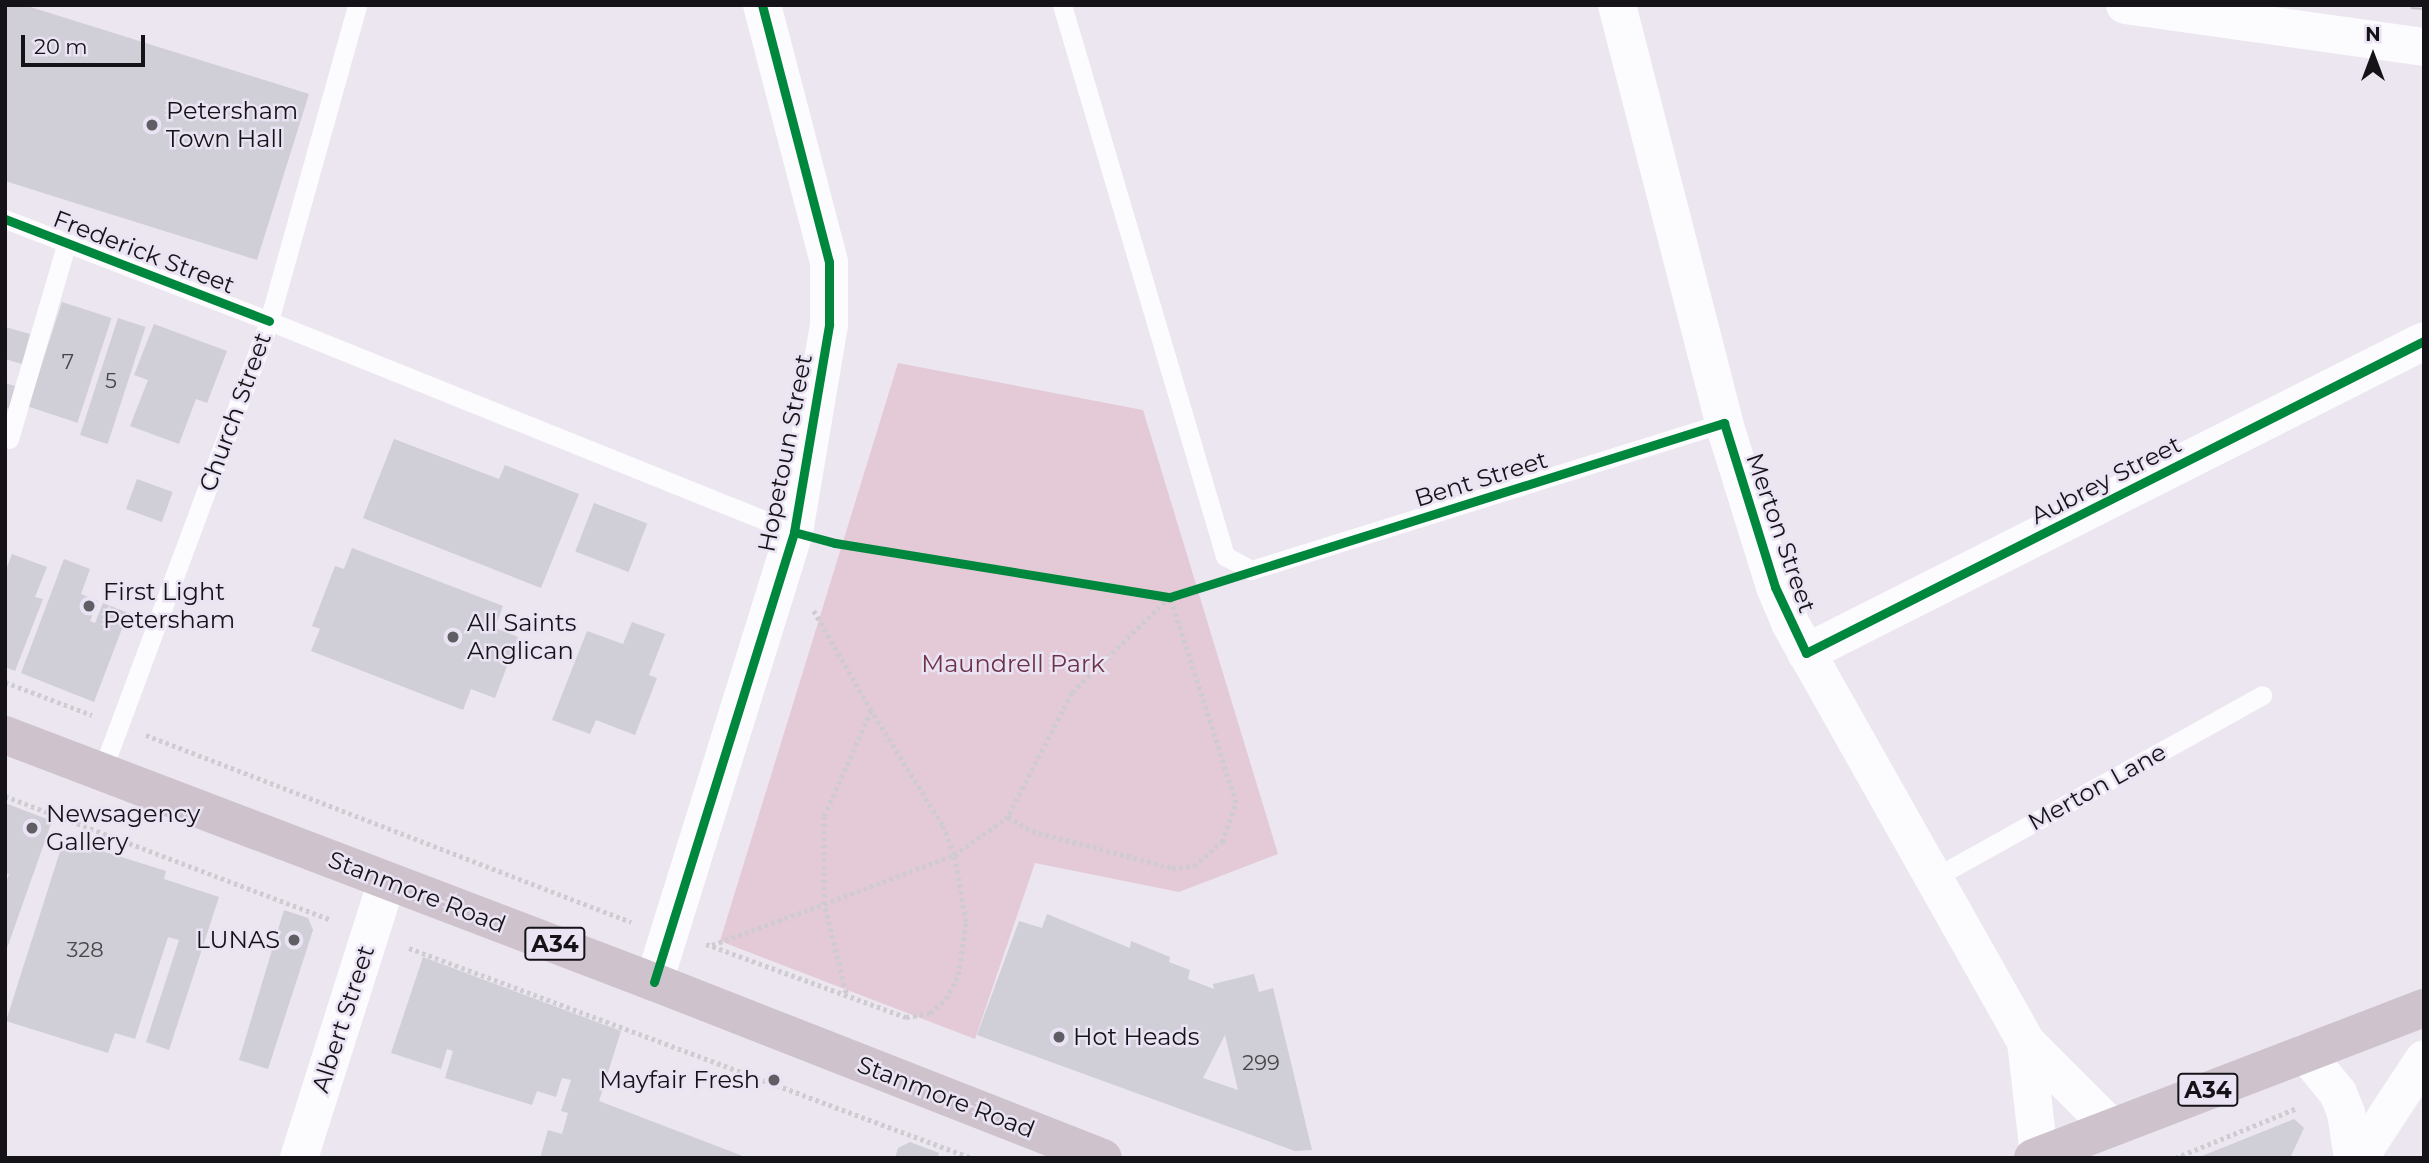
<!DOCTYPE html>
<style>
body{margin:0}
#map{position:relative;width:2429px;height:1163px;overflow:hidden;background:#ebe6f0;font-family:Montserrat,sans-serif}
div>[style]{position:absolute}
.green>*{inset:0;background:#e4cad7}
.building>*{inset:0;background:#d0ced6;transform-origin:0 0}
.path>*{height:4.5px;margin-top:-2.25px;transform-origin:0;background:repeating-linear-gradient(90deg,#ceccd0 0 3.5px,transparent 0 7px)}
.lane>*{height:19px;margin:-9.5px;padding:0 9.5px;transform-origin:9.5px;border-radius:9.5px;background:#fcfbfd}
.street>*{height:38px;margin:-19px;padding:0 19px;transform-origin:19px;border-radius:19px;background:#fcfbfd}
.highway>*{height:38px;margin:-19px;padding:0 19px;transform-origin:19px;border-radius:19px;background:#cec3cd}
.rail>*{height:8px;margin-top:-4px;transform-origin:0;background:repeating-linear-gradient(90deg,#eae3f3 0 16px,#c4c3c6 0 32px);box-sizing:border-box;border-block:2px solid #c4c3c6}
.cycleway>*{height:9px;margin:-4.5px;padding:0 4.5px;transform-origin:4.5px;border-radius:4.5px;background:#00873e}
.dots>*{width:19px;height:19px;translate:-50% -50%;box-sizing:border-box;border:4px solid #eae3f3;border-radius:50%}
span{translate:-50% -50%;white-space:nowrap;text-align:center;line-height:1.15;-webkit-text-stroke:5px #eae3f3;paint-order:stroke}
.number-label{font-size:21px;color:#48454a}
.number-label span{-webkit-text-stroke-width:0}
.shield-label span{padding:2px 5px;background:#eae3f3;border:2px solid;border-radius:5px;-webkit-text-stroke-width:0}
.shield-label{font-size:23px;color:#161318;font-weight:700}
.poi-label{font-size:24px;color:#161318}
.left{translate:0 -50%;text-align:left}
.right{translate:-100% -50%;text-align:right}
.street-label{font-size:24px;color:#161318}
.park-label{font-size:24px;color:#6d3148}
.frame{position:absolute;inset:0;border:7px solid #161318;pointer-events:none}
.north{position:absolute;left:2338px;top:21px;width:70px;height:70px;-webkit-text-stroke:5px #eae3f3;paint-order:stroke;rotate:0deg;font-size:19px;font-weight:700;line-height:28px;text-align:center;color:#161318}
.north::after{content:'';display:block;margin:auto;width:24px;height:32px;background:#161318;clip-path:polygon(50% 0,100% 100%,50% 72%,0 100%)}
.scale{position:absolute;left:21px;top:35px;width:124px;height:32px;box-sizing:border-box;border:4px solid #161318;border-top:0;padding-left:9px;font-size:21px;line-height:24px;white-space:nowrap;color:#161318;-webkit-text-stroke:5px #eae3f3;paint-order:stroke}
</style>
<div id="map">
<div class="green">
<div style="clip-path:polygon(898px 363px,1143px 410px,1278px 854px,1179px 892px,1035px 863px,975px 1039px,720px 941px)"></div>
</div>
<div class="building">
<div style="clip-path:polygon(5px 5px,24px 5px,309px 94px,257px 260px,5px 181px)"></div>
<div style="left:62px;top:302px;width:52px;height:110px;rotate:18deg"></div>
<div style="left:118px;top:318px;width:29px;height:123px;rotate:18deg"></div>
<div style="clip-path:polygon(154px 324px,227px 351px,207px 403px,196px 399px,179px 444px,130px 426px,148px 380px,134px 375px)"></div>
<div style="clip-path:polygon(5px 327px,30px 334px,22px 364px,5px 359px)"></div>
<div style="clip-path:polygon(5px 383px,15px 386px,9px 408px,5px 407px)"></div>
<div style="clip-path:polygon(394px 439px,499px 479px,505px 465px,579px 494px,541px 588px,363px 518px)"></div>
<div style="left:137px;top:479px;width:38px;height:32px;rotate:20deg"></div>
<div style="left:594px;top:503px;width:57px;height:52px;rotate:21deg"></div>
<div style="clip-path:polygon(352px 548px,503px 606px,495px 628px,518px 637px,495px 698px,471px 689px,463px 710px,311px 651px,320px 629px,312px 626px,335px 566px,344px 569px)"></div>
<div style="clip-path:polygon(12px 554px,47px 567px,35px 597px,43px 599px,15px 671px,5px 667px,5px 572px)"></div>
<div style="clip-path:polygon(64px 559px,90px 569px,81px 594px,98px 601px,90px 621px,95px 623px,103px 603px,128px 613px,94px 702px,21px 673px)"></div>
<div style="clip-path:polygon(632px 622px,665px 634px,649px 675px,657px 678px,635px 735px,596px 720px,590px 734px,552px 720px,587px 631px,623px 644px)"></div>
<div style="clip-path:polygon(5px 803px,52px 821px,6px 951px,5px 885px,9px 874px,5px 872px)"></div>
<div style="clip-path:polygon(64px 839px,166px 871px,164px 879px,219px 897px,169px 1050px,146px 1042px,179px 940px,168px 937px,135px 1039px,115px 1033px,108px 1053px,6px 1021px)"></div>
<div style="clip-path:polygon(284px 910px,308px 918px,313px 930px,268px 1069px,239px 1060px)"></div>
<div style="clip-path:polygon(evenodd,1047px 914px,1130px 948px,1131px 941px,1170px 957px,1169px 962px,1190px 970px,1188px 979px,1214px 989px,1213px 984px,1254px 974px,1259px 992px,1273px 988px,1312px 1150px,1295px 1151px,977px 1035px,1019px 921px,1042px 928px,1047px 914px,1225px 1035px,1238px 1090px,1203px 1078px,1225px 1035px)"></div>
<div style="clip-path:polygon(423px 957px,621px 1031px,599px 1101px,748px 1158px,540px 1158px,548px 1130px,562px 1134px,568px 1113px,561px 1111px,571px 1080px,562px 1078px,556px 1097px,537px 1091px,532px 1105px,445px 1078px,453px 1051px,447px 1049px,441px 1069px,391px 1053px)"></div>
<div style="clip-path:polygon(2294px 1119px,2304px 1128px,2290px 1158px,2197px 1158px)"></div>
<div style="clip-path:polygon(910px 1142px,939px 1153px,938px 1158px,895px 1158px,898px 1148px)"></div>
</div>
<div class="path">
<div style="left:5px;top:682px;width:93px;rotate:20.8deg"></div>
<div style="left:146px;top:735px;width:520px;rotate:21.08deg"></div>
<div style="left:5px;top:796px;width:349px;rotate:20.8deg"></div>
<div style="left:706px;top:944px;width:213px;rotate:20.1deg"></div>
<div style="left:906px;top:1017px;width:24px;rotate:-9deg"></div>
<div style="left:930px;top:1013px;width:21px;rotate:-41deg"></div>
<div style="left:946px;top:999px;width:27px;rotate:-63deg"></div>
<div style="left:958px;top:975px;width:54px;rotate:-81.4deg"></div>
<div style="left:966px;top:922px;width:68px;rotate:-100.2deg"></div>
<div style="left:954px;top:855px;width:32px;rotate:-112deg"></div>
<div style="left:942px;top:825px;width:134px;rotate:-121.9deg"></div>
<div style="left:712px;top:945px;width:119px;rotate:-20.1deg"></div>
<div style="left:824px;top:904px;width:88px;rotate:-90deg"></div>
<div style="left:824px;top:816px;width:115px;rotate:-65.9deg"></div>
<div style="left:871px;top:711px;width:116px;rotate:-119.9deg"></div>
<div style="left:409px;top:948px;width:601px;rotate:20.46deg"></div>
<div style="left:846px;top:993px;width:92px;rotate:-103.9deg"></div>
<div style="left:824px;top:904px;width:139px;rotate:-20.7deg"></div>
<div style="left:954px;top:855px;width:66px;rotate:-35.1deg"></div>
<div style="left:1008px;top:817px;width:28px;rotate:30deg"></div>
<div style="left:1032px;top:831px;width:145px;rotate:14.8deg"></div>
<div style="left:1172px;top:868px;width:22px;rotate:-5deg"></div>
<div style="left:1194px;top:866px;width:37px;rotate:-41deg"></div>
<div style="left:1222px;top:842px;width:41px;rotate:-70.3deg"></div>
<div style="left:1236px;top:803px;width:216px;rotate:-107.8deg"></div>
<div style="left:1170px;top:597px;width:137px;rotate:135.6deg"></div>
<div style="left:1072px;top:693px;width:140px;rotate:117.3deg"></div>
<div style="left:2175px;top:1158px;width:132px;rotate:-22.3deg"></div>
</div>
<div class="lane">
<div style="left:1062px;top:5px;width:575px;rotate:73.52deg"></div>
<div style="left:1225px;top:556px;width:30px;rotate:28deg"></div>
<div style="left:1251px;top:570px;width:495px;rotate:-17.3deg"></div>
<div style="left:5px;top:219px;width:283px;rotate:21.1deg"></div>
<div style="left:269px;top:321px;width:566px;rotate:21.9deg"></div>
<div style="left:9px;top:439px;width:205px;rotate:-73.6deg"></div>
<div style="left:102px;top:771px;width:480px;rotate:-69.6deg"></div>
<div style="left:269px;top:321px;width:328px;rotate:-74.4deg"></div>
<div style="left:1932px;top:879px;width:378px;rotate:-29.1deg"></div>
</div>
<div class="street">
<div style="left:1617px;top:5px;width:431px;rotate:75.6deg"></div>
<div style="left:1724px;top:423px;width:172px;rotate:72.7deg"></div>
<div style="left:1775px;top:587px;width:39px;rotate:67deg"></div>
<div style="left:1790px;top:623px;width:481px;rotate:60.6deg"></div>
<div style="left:2026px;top:1042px;width:120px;rotate:45deg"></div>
<div style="left:2125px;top:5px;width:302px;rotate:8deg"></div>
<div style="left:1806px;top:653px;width:692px;rotate:-26.79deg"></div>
<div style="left:654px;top:982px;width:471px;rotate:-72.7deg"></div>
<div style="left:794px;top:532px;width:211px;rotate:-80.4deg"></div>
<div style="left:829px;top:324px;width:62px;rotate:-90deg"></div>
<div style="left:829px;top:262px;width:266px;rotate:-104.6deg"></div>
<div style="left:2026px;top:1042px;width:114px;rotate:83.4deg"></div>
<div style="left:2305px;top:1053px;width:52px;rotate:50.5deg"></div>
<div style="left:2338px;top:1093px;width:22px;rotate:68deg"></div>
<div style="left:2346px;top:1113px;width:46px;rotate:81.2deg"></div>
<div style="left:299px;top:1158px;width:291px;rotate:-72.4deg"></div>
<div style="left:2359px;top:1158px;width:118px;rotate:-56.7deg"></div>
</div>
<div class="highway">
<div style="left:5px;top:735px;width:694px;rotate:20.84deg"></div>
<div style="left:654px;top:982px;width:482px;rotate:21.4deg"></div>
<div style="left:2033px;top:1158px;width:419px;rotate:-21deg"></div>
</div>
<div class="rail">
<div style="left:2411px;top:5px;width:13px;rotate:4deg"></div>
</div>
<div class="cycleway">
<div style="left:5px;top:219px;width:283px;rotate:21.1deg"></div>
<div style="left:794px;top:532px;width:42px;rotate:15deg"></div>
<div style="left:835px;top:543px;width:339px;rotate:9.2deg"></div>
<div style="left:1170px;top:597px;width:581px;rotate:-17.44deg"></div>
<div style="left:1724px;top:423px;width:172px;rotate:72.7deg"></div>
<div style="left:1775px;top:587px;width:73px;rotate:64.8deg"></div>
<div style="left:1806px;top:653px;width:692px;rotate:-26.79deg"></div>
<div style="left:654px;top:982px;width:471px;rotate:-72.7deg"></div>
<div style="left:794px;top:532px;width:211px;rotate:-80.4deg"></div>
<div style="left:829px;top:324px;width:62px;rotate:-90deg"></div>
<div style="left:829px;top:262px;width:266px;rotate:-104.6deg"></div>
</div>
<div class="dots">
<div style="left:152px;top:125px;background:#615d64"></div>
<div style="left:89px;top:606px;background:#615d64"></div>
<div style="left:453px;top:637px;background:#615d64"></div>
<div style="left:32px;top:828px;background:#615d64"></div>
<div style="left:294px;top:940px;background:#615d64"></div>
<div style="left:1059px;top:1037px;background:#615d64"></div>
<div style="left:774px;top:1080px;background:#615d64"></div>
</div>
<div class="number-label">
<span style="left:68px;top:362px">7</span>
<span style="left:111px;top:381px">5</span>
<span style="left:85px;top:950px">328</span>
<span style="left:1261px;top:1063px">299</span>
</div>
<div class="shield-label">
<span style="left:555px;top:944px">A34</span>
<span style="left:2208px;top:1090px">A34</span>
</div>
<div class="poi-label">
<span class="left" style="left:166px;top:125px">Petersham<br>Town Hall</span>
<span class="left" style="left:103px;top:606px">First Light<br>Petersham</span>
<span class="left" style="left:467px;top:637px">All Saints<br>Anglican</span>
<span class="left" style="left:46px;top:828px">Newsagency<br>Gallery</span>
<span class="right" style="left:280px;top:940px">LUNAS</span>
<span class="left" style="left:1073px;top:1037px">Hot Heads</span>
<span class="right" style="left:760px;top:1080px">Mayfair Fresh</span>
</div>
<div class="street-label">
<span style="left:144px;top:252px;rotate:21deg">Frederick Street</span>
<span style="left:235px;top:412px;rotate:-70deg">Church Street</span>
<span style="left:785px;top:453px;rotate:-79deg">Hopetoun Street</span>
<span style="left:1481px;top:479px;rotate:-17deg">Bent Street</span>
<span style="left:2106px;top:480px;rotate:-27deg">Aubrey Street</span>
<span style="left:1781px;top:533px;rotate:71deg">Merton Street</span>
<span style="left:2097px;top:787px;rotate:-29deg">Merton Lane</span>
<span style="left:417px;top:892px;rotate:21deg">Stanmore Road</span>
<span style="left:343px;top:1019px;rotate:-72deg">Albert Street</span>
<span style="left:946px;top:1097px;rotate:21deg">Stanmore Road</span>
</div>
<div class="park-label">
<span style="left:1013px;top:664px">Maundrell Park</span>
</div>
<div class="frame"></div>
<div class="north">N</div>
<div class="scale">20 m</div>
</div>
